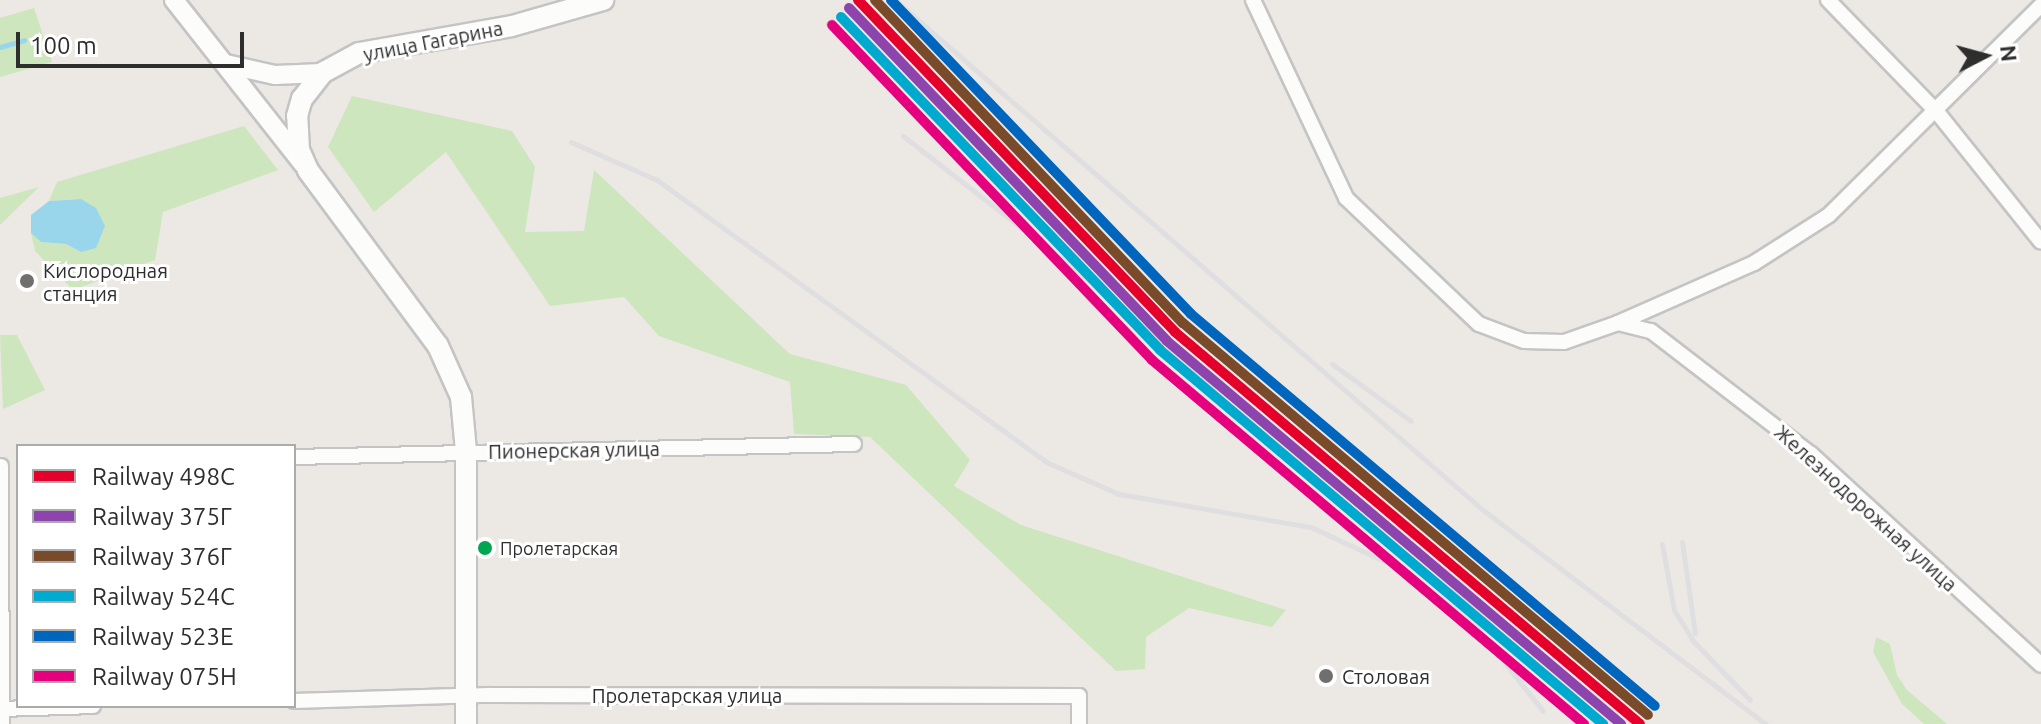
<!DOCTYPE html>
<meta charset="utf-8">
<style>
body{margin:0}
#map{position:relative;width:2041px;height:724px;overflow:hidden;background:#ece8e4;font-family:Ubuntu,sans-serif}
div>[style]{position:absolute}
.green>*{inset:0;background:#cee6be}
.water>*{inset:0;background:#99d6ec}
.stream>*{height:5px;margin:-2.5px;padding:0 2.5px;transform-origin:2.5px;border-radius:2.5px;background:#99d6ec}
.roads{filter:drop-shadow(2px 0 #c5c4c5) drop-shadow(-2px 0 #c5c4c5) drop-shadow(0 2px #c5c4c5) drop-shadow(0 -2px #c5c4c5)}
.minor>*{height:14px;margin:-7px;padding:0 7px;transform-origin:7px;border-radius:7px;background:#fcfcfb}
.tertiary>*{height:18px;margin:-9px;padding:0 9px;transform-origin:9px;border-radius:9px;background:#fcfcfb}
.secondary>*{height:20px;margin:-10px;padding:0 10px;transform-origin:10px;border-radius:10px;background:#fcfcfb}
.rail>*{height:5px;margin:-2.5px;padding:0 2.5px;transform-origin:2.5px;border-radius:2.5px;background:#dfdfe1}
.rail-1>*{height:10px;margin:-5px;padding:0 5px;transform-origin:5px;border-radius:5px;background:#e4002b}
.rail-2>*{height:10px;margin:-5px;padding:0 5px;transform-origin:5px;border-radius:5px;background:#8e44ad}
.rail-3>*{height:10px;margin:-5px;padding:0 5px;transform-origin:5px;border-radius:5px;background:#7a4b2a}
.rail-4>*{height:10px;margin:-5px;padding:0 5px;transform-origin:5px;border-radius:5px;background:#00a9ce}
.rail-5>*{height:10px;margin:-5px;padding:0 5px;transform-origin:5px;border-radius:5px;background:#0065bd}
.rail-6>*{height:10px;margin:-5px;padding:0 5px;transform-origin:5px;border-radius:5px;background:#e5007d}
.dots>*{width:22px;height:22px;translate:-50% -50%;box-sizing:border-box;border:4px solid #fff;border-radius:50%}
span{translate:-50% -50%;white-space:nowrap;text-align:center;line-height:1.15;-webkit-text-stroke:6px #fff;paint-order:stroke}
.bus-label{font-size:18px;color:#2e2e2e}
.left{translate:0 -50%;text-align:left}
.street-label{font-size:20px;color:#2e2e2e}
.poi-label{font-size:20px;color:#2e2e2e}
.legend{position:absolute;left:16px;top:444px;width:280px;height:264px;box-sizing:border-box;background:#fff;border:2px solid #ababab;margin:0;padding:10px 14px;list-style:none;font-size:24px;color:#2e2e2e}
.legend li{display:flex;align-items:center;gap:16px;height:40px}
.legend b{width:40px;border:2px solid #ababab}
.north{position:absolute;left:1945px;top:16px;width:80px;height:80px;-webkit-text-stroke:6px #fff;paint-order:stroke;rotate:84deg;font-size:22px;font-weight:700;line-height:32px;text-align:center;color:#2e2e2e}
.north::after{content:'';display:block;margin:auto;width:28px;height:36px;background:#2e2e2e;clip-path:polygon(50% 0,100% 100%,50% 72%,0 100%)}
.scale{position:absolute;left:16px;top:32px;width:228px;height:36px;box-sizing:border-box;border:4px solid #2e2e2e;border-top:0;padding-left:10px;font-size:24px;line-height:28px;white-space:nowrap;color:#2e2e2e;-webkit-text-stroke:6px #fff;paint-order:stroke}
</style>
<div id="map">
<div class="green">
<div style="clip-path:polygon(34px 8px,52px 62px,0 77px,0 18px)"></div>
<div style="clip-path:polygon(352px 96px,512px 131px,535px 167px,525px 232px,584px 231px,594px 170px,790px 354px,906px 385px,970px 460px,954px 486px,1021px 525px,1286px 610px,1272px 627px,1189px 608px,1146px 637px,1145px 669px,1116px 671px,870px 437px,794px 434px,790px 382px,659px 336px,624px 297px,550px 306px,446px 152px,374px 212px,328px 147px)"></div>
<div style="clip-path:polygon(244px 126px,278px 170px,163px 212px,155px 260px,73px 290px,35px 251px,31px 233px,41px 242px,66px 244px,81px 252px,81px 199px,49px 201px,57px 182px)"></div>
<div style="clip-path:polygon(39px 187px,0 225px,0 198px)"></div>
<div style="clip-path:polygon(0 335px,17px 335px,45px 390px,3px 409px)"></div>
<div style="clip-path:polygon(1876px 637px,1890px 644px,1897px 675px,1907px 690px,1947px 724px,1924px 724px,1902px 704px,1873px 652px)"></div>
</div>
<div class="water">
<div style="clip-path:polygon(81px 199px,96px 208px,105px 226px,96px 248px,81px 252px,66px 244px,41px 242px,31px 233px,31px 215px,49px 201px)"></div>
</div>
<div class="stream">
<div style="left:0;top:47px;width:25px;rotate:-16deg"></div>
</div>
<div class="roads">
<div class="minor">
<div style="left:1253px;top:0;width:219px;rotate:64.8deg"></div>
<div style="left:1346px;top:198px;width:183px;rotate:43.5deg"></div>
<div style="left:1479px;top:324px;width:48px;rotate:20.7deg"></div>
<div style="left:1524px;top:341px;width:40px;rotate:1.4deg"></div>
<div style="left:1564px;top:342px;width:57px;rotate:-19.4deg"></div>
<div style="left:1618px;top:323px;width:34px;rotate:14deg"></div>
<div style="left:1651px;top:331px;width:202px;rotate:37.6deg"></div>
<div style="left:1811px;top:454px;width:312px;rotate:42.5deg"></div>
<div style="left:1828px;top:0;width:156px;rotate:45.8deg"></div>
<div style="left:1937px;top:112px;width:166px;rotate:51.3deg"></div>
<div style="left:1618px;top:323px;width:149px;rotate:-23.8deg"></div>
<div style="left:1754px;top:263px;width:89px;rotate:-32.6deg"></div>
<div style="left:1829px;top:215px;width:298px;rotate:-44.7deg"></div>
<div style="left:294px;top:457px;width:560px;rotate:-1.33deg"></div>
<div style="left:1px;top:466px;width:258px;rotate:89.8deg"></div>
<div style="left:294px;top:701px;width:195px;rotate:-1.8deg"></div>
<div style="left:489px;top:695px;width:590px;rotate:0.1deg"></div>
<div style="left:1079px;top:696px;width:28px;rotate:90deg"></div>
<div style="left:0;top:709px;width:93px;rotate:-1.8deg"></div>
</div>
<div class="tertiary">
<div style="left:174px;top:0;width:209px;rotate:51.8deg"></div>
<div style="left:226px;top:64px;width:50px;rotate:12.7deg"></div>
<div style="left:275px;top:75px;width:47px;rotate:-2.4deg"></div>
</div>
<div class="secondary">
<div style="left:466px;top:724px;width:273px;rotate:-90deg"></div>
<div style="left:466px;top:451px;width:54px;rotate:-95.3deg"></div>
<div style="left:461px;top:397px;width:56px;rotate:-114.3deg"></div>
<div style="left:438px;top:346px;width:219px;rotate:-126.5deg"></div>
<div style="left:308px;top:170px;width:22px;rotate:-114deg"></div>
<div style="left:299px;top:150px;width:34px;rotate:-93deg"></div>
<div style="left:297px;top:116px;width:18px;rotate:-74deg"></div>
<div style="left:302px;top:99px;width:33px;rotate:-52deg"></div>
<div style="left:322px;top:73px;width:42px;rotate:-28.4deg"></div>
<div style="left:359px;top:53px;width:155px;rotate:-10deg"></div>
<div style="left:512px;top:26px;width:95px;rotate:-15.9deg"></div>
</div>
</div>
<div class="rail">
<div style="left:895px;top:0;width:778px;rotate:40.94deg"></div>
<div style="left:1483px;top:510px;width:355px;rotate:37.1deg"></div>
<div style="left:903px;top:136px;width:299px;rotate:37.8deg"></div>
<div style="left:1139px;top:319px;width:174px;rotate:44.1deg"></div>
<div style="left:1264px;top:440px;width:202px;rotate:39.6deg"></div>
<div style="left:571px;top:142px;width:94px;rotate:23.8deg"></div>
<div style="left:657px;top:180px;width:480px;rotate:35.9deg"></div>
<div style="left:1046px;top:462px;width:80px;rotate:23.7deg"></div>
<div style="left:1119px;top:494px;width:195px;rotate:9.8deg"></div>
<div style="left:1311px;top:527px;width:109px;rotate:24.9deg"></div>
<div style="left:1410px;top:573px;width:89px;rotate:39.6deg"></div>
<div style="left:1479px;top:630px;width:103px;rotate:51.7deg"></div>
<div style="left:1332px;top:364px;width:97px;rotate:35.8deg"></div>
<div style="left:1682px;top:542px;width:92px;rotate:81.9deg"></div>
<div style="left:1662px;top:544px;width:67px;rotate:79.7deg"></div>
<div style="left:1674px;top:610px;width:39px;rotate:58deg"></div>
<div style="left:1695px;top:643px;width:79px;rotate:46deg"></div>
<div style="left:1417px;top:552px;width:112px;rotate:44.6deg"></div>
<div style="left:1488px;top:625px;width:152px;rotate:40.7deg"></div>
</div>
<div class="rail-1">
<div style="left:858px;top:0;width:459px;rotate:46.3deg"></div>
<div style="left:1175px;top:332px;width:608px;rotate:40.13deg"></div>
</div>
<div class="rail-2">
<div style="left:849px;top:8px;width:460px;rotate:46.3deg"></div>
<div style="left:1167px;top:341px;width:594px;rotate:40.15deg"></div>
</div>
<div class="rail-3">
<div style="left:875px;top:0;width:446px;rotate:46.4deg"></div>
<div style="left:1183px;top:323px;width:608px;rotate:40.13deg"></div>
</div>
<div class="rail-4">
<div style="left:841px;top:17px;width:461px;rotate:46.2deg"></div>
<div style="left:1160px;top:350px;width:580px;rotate:40.17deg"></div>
</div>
<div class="rail-5">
<div style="left:891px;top:0;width:434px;rotate:46.3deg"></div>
<div style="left:1191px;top:314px;width:607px;rotate:40.19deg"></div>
</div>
<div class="rail-6">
<div style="left:832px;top:25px;width:463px;rotate:46.3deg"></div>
<div style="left:1152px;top:360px;width:565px;rotate:40.12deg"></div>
</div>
<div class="dots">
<div style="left:27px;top:281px;background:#706f6e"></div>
<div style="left:485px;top:548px;background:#00a651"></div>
<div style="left:1326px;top:676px;background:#706f6e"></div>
</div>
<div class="bus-label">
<span class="left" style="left:500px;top:548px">Пролетарская</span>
</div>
<div class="street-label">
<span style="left:433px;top:41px;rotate:-11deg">улица Гагарина</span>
<span style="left:574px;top:450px;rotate:-1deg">Пионерская улица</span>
<span style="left:1866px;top:508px;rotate:42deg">Железнодорожная улица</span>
<span style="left:687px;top:695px">Пролетарская улица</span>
</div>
<div class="poi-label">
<span class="left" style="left:43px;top:282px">Кислородная<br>станция</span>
<span class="left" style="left:1342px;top:676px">Столовая</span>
</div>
<ul class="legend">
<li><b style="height:10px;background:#e4002b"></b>Railway 498С</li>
<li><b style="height:10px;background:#8e44ad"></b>Railway 375Г</li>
<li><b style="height:10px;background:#7a4b2a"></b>Railway 376Г</li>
<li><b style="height:10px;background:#00a9ce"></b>Railway 524С</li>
<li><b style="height:10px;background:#0065bd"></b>Railway 523Е</li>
<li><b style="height:10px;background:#e5007d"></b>Railway 075Н</li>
</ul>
<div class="north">N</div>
<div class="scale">100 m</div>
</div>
